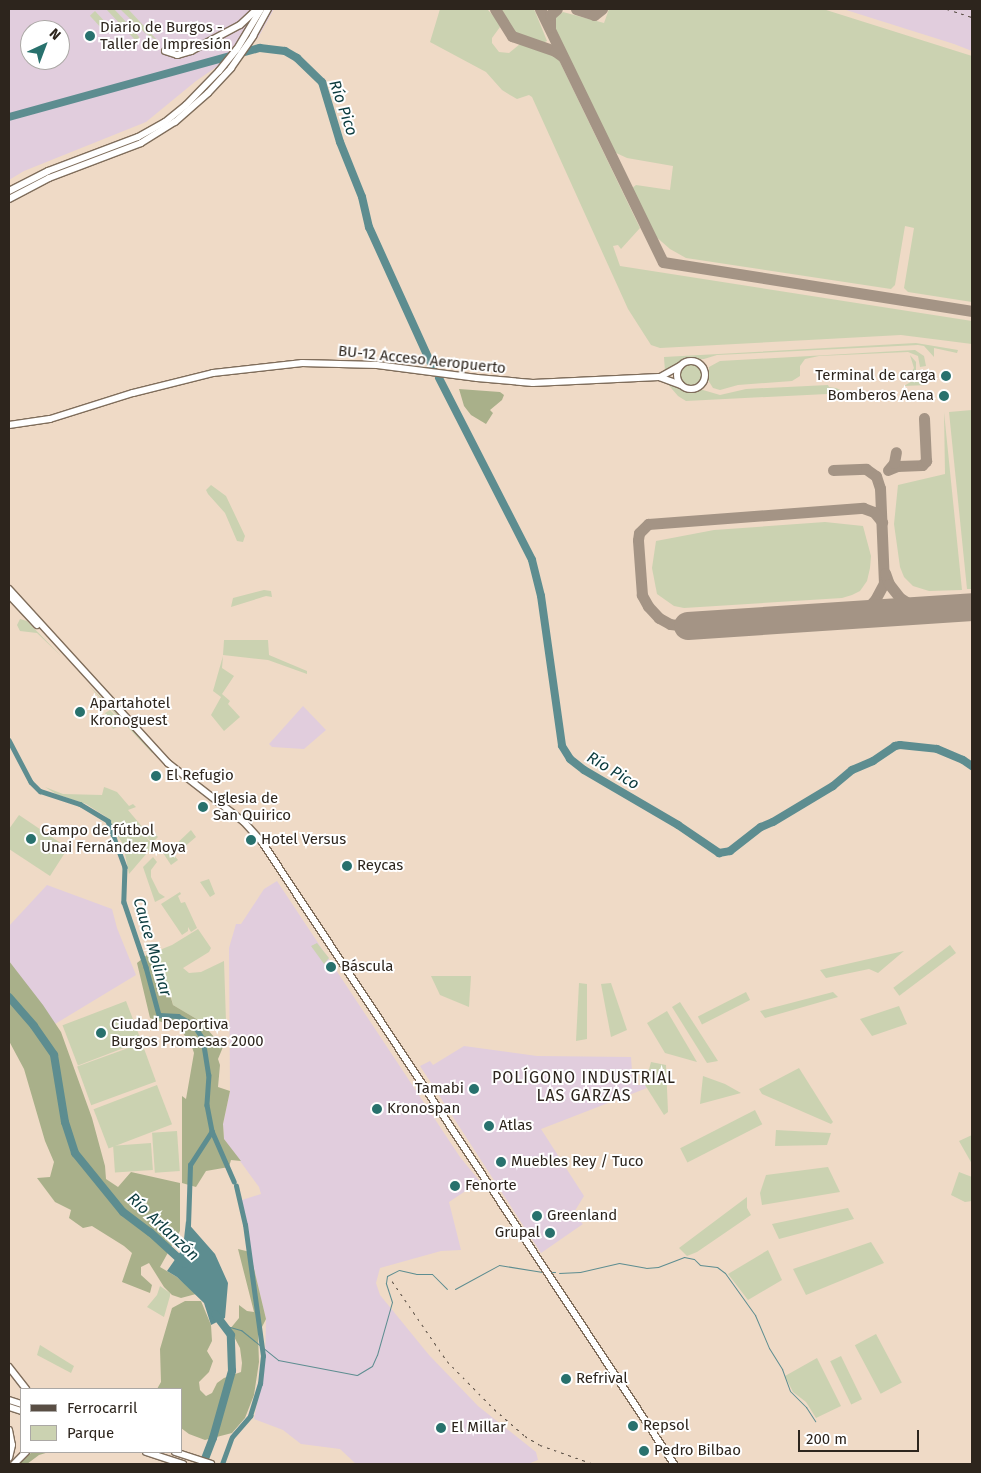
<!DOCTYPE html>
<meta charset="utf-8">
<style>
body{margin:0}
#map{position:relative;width:981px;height:1473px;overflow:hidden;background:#efdac6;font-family:"Fira Sans",sans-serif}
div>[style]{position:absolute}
.industrial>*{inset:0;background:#e1cddd}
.green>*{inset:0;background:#cbd2b1;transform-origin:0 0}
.round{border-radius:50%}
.forest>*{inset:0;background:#a9b08a}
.water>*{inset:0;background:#5d8d90}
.stream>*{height:1px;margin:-0.5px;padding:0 0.5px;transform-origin:0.5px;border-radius:0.5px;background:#5d8d90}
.canal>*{height:4.5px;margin:-2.25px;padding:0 2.25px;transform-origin:2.25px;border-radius:2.25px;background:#5d8d90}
.river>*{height:8px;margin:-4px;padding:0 4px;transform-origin:4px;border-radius:4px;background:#5d8d90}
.taxiway>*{height:11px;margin:-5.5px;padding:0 5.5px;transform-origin:5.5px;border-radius:5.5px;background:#a49485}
.runway>*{height:28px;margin:-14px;padding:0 14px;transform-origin:14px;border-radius:14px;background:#a49485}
.roads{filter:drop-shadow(1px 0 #7f6d5b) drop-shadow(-1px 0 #7f6d5b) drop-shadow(0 1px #7f6d5b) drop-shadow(0 -1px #7f6d5b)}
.highway>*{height:6px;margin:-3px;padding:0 3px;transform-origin:3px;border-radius:3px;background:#fff}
.highway>.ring{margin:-3px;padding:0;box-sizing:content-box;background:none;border:6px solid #fff;border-radius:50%}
.rail>*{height:1px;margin-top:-0.5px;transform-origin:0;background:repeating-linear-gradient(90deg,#594e44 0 2.5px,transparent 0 7.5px)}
.dots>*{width:14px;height:14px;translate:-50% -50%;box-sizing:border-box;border:2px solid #fff;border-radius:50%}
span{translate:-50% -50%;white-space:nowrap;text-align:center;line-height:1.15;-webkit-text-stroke:4px #fff;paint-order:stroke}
.poi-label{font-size:15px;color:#2d251d}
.left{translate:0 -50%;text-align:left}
.right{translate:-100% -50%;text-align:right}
.street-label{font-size:15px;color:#2d251d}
.water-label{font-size:16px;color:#0b3b3e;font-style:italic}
.neighbourhood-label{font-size:16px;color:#2d251d;letter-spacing:1px}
.frame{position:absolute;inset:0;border:10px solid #2d251d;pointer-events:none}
.legend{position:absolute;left:20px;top:1388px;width:162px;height:65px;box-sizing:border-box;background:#fff;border:1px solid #aba8a5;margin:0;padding:6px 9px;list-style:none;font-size:15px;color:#2d251d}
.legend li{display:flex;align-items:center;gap:10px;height:25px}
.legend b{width:25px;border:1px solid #aba8a5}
.north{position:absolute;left:20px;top:20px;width:50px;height:50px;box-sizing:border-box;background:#fff;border:1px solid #aba8a5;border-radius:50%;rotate:43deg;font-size:14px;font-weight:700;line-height:20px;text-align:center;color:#2d251d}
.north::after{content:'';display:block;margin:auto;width:18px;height:22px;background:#28716d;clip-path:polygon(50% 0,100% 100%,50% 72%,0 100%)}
.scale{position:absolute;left:798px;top:1430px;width:121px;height:22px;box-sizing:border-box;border:2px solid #2d251d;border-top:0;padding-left:6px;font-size:15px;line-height:18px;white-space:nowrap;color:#2d251d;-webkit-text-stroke:4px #fff;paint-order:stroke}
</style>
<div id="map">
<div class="industrial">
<div style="clip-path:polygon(evenodd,9px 9px,274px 9px,258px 38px,196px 81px,146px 122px,24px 171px,9px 180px,9px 9px,30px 30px,60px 30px,60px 60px,30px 60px,30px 30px)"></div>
<div style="clip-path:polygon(843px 9px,972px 9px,972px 51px,954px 44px)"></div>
<div style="clip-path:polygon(303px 706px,326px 730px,304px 749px,272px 747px,269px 744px)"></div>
<div style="clip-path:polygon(277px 881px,460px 1157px,482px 1184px,472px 1191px,470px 1188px,449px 1202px,461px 1250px,441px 1251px,380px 1268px,376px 1283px,380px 1295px,429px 1355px,478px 1406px,536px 1452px,538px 1460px,528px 1464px,356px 1464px,340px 1449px,301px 1444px,283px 1430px,254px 1419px,265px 1361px,266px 1319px,250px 1252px,242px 1200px,261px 1194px,259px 1187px,224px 1139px,223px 1124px,230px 1091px,229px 948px,236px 924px,241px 924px,264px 889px)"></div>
<div style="clip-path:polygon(47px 885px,112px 909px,117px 928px,136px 975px,55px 1024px,9px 961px,9px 926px)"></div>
<div style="clip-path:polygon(464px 1046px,537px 1056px,631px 1057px,633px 1085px,645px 1085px,647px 1088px,541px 1129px,584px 1196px,573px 1214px,583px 1224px,541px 1253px,420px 1066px,430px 1061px,433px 1065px)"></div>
</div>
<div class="green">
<div style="clip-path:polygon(106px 9px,114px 9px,131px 27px,139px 37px,138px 43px)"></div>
<div style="clip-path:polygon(120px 9px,128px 9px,159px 42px,145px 33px)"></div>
<div style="clip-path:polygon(440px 9px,488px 10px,496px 19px,500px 27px,492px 38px,492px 43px,499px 52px,509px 53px,520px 44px,555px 55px,558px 58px,640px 228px,621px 249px,618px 245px,613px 246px,620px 266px,972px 321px,972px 344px,901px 335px,660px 348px,651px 345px,628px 309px,532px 97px,529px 95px,517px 99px,510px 95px,502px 90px,486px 72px,430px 42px)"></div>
<div style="clip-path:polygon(499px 9px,534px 9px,547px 41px,543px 43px,513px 32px)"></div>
<div style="clip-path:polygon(609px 9px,823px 9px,972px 56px,972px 302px,908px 292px,904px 288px,914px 228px,905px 226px,895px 285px,891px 289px,686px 258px,670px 249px,654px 235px,631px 189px,636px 185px,670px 190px,673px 166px,627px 158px,614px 152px,554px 27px,555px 18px,563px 12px,604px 23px)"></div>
<div style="left:95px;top:11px;width:18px;height:7px;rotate:47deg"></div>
<div style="clip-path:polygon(916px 343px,958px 350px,957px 353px,934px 348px,934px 357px,924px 346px,918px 345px,717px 355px,704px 359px,684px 359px,665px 372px,664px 357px)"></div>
<div style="clip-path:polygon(915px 350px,924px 356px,926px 366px,920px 367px,918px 356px,908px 352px,819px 356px,805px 359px,800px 366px,800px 376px,792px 381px,738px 385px,720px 390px,713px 388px,708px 380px,709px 367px,720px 361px)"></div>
<div style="clip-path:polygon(910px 355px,916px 362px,916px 372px,909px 377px,900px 378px,900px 374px,910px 374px,914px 368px)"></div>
<div class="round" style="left:679px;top:363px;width:24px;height:24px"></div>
<div style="clip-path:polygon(926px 379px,927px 385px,904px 386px,914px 380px)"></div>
<div style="clip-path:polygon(666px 382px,687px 391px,703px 390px,720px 395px,746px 389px,828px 385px,829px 387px,836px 388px,847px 393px,686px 401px,678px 396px)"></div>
<div style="clip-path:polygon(972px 410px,972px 589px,967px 589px,949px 412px)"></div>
<div style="clip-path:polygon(944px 412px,962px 590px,929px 591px,913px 586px,904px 577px,900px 567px,894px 524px,898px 485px,945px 474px)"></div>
<div style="clip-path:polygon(211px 485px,226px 496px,245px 536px,243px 542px,237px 541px,225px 513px,208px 494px,206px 490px)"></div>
<div style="clip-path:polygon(825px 522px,863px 526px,871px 556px,870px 568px,867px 581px,860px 591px,852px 595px,842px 598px,684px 608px,674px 606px,657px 594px,652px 568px,656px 541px,714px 530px)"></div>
<div style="clip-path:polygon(264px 590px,271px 591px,272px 597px,266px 596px,231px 607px,233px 598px)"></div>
<div style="clip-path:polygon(20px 619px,27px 621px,61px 656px,37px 633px,20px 631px,17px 625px)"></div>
<div style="clip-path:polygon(224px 640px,268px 640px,269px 655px,307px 671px,307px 674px,268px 660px,223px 655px)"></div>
<div style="clip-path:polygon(223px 656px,222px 668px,234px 676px,222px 694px,230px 701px,228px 704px,240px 717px,224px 731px,211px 715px,221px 697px,213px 691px)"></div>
<div style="clip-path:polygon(88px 685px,107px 703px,153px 752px,152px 753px)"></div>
<div style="clip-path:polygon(110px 710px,123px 724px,113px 729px,105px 713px)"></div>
<div style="clip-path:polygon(45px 787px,63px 794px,102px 795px,104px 787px,107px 788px,117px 792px,129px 806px,133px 804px,136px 807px,128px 810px,144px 829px,148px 826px,158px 837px,152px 843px,142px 831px,153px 846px,129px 874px,123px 844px,105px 816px,86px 804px,56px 794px)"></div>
<div style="clip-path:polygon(19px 815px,68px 848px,50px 876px,9px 849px,9px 829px)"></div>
<div style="clip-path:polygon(191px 830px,196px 837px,176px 854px,172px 848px)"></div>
<div style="clip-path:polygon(169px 849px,178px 860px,171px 865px,163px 853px)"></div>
<div style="clip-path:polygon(153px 857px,157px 862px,151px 870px,151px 877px,159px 893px,165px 897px,155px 902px,143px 867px)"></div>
<div style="clip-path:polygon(209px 879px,215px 894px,210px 897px,200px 882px)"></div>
<div style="clip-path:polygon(180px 892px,181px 894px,178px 896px,181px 903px,185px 902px,197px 928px,191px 932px,188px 927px,188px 931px,182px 935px,161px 904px)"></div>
<div style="clip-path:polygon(198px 929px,211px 948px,209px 952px,183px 968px,189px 973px,201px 972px,224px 961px,226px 1021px,226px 1023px,209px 1019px,210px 1024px,205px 1026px,200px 1021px,173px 1005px,169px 988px,156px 965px,147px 955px,172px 945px)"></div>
<div style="clip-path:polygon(317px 943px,329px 958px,324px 964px,311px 946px)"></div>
<div style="left:950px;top:945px;width:10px;height:71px;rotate:53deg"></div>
<div style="clip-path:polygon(904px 951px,878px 973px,869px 969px,826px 978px,820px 970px)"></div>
<div style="clip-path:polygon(431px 976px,471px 976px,469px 1007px,440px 995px)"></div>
<div style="clip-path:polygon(579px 983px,587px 984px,587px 1039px,576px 1041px)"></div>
<div style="clip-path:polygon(611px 983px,627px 1030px,611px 1037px,601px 984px)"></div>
<div style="left:746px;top:992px;width:9px;height:54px;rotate:63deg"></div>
<div style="clip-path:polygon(833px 992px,838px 997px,765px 1018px,760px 1011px)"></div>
<div style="left:126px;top:1001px;width:43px;height:68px;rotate:69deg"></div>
<div style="clip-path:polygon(680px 1002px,718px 1061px,707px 1063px,672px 1007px)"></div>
<div style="clip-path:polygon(899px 1006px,907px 1024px,872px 1036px,860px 1019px)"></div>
<div style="clip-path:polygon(667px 1011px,697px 1062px,665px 1053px,647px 1023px)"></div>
<div style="left:142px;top:1043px;width:41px;height:69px;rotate:70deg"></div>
<div style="clip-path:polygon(651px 1062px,666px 1065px,668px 1112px,664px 1115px,645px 1085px)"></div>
<div style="clip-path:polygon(799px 1068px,833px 1122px,831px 1124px,762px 1094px,759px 1089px)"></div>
<div style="clip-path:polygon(703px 1076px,725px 1084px,741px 1093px,700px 1104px)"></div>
<div style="left:157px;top:1085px;width:42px;height:68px;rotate:69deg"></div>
<div style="left:755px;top:1110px;width:16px;height:84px;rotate:63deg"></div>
<div style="clip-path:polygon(776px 1130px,831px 1133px,827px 1145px,775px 1146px)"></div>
<div style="left:177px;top:1131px;width:40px;height:25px;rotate:86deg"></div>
<div style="clip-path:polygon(972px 1135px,972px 1164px,959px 1141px)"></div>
<div style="left:151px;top:1143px;width:27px;height:38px;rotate:86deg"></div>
<div style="clip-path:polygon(828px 1167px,840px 1192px,762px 1205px,760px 1193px,766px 1175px)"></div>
<div style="clip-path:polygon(959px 1172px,972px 1177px,972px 1201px,965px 1202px,951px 1195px)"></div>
<div style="clip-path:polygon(747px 1197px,747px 1208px,751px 1215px,697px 1252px,687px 1256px,679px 1248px)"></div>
<div style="clip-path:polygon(848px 1208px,854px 1219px,779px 1239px,772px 1224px)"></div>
<div style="clip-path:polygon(871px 1242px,884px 1263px,806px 1295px,793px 1269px)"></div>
<div style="clip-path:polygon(768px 1250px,782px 1280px,748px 1300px,728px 1274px)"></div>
<div style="clip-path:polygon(160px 1286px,170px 1293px,170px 1296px,164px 1317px,147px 1307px,157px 1295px)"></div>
<div style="left:876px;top:1334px;width:55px;height:24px;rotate:62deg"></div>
<div style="clip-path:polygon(40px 1345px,74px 1366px,71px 1373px,37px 1355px)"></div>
<div style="left:841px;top:1356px;width:48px;height:12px;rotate:64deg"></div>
<div style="clip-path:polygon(817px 1358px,841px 1406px,816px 1418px,806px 1402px,793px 1392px,785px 1376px)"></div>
</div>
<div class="forest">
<div style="clip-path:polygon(459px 389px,500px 392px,504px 395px,502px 400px,490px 410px,493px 413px,486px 424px,471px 415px,464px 406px)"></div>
<div style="clip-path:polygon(147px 955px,166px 980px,173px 1005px,200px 1021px,223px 1047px,218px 1059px,220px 1065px,218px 1087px,230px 1091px,223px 1124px,224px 1139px,241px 1161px,231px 1160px,229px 1167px,206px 1171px,196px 1187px,182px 1183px,182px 1096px,186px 1099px,194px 1053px,191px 1044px,179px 1028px,150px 1018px,137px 963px)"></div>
<div style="clip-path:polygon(9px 961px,43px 1005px,61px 1032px,92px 1118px,105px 1166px,106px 1179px,118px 1187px,131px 1172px,180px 1183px,180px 1231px,160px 1267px,177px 1277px,196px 1294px,181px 1298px,172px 1295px,164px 1287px,149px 1263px,141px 1267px,141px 1275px,152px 1285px,150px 1293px,122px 1282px,132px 1253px,124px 1246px,92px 1226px,83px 1228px,69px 1218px,71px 1210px,55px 1202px,37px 1178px,50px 1177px,54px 1162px,45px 1141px,24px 1069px,9px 1041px)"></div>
<div style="clip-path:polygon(238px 1249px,250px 1252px,266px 1319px,258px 1335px,259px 1362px,254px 1395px,245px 1418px,232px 1433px,205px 1440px,189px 1434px,181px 1428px,181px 1389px,157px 1389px,161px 1382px,160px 1349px,172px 1308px,185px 1301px,201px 1301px,211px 1325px,212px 1341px,207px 1351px,213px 1361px,209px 1372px,199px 1382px,200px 1390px,206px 1396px,212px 1393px,217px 1383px,224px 1378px,241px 1372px,242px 1363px,240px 1348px,230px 1329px,239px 1318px,239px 1305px,247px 1311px,254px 1312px)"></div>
<div style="clip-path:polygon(32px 1452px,49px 1452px,39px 1455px,27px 1464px,19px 1464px)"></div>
</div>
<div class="water">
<div style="clip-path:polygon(186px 1221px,215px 1254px,228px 1283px,225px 1318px,211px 1325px,204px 1303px,177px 1277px,167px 1271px,183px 1248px)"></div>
</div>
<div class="stream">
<div style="left:552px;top:1272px;width:3px"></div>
<div style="left:559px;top:1273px;width:21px;rotate:-3deg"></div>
<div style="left:580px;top:1272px;width:40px;rotate:-13deg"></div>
<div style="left:619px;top:1263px;width:27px;rotate:10deg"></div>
<div style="left:646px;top:1268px;width:12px;rotate:-5deg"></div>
<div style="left:658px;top:1267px;width:28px;rotate:-21deg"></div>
<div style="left:684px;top:1257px;width:10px;rotate:11deg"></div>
<div style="left:694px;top:1259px;width:8px;rotate:45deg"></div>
<div style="left:700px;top:1265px;width:17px;rotate:7deg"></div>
<div style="left:717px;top:1267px;width:10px;rotate:37deg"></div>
<div style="left:725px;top:1273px;width:52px;rotate:54.5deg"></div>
<div style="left:755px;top:1315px;width:36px;rotate:67deg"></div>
<div style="left:769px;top:1348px;width:25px;rotate:58deg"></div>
<div style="left:782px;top:1369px;width:23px;rotate:70deg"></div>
<div style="left:790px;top:1391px;width:23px;rotate:45deg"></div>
<div style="left:806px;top:1407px;width:17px;rotate:57deg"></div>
<div style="left:455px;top:1289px;width:50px;rotate:-28.6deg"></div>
<div style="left:499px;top:1265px;width:44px;rotate:9.2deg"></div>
<div style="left:223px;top:1325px;width:19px;rotate:16deg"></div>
<div style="left:241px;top:1330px;width:48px;rotate:39deg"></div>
<div style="left:278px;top:1360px;width:80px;rotate:10.8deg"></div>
<div style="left:357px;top:1375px;width:17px;rotate:-31deg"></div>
<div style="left:372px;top:1366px;width:12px;rotate:-66deg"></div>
<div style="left:377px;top:1355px;width:55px;rotate:-74.2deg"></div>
<div style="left:392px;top:1302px;width:20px;rotate:-108deg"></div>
<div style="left:386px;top:1283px;width:7px;rotate:-82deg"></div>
<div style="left:387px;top:1276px;width:13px;rotate:-27deg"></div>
<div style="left:399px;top:1270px;width:17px;rotate:13deg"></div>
<div style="left:416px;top:1274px;width:16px"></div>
<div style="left:432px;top:1274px;width:21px;rotate:45deg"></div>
</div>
<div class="canal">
<div style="left:9px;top:740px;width:47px;rotate:62.4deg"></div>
<div style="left:31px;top:782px;width:13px;rotate:45deg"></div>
<div style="left:40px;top:791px;width:42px;rotate:18deg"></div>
<div style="left:80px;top:804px;width:33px;rotate:31deg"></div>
<div style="left:108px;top:821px;width:49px;rotate:69.7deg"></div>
<div style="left:125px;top:867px;width:35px;rotate:92deg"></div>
<div style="left:124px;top:902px;width:69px;rotate:71.3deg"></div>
<div style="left:146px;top:967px;width:50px;rotate:74.8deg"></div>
<div style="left:159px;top:1015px;width:19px;rotate:3deg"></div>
<div style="left:178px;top:1016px;width:18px;rotate:29deg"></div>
<div style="left:194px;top:1025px;width:17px;rotate:57deg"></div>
<div style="left:203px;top:1039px;width:36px;rotate:81deg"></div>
<div style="left:209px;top:1075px;width:30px;rotate:94deg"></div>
<div style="left:207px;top:1105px;width:26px;rotate:79deg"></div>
<div style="left:212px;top:1131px;width:55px;rotate:66.3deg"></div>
<div style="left:188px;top:1226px;width:61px;rotate:-88.1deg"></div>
<div style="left:190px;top:1165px;width:40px;rotate:-57.1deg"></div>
<div style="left:232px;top:1437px;width:28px;rotate:-49deg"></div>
<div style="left:250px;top:1416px;width:34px;rotate:-73deg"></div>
<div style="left:260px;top:1384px;width:28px;rotate:-84deg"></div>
<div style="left:263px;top:1356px;width:132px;rotate:-97.8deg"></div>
<div style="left:245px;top:1225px;width:40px;rotate:-103deg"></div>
<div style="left:222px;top:1464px;width:27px;rotate:-70deg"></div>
</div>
<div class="river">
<div style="left:9px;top:117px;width:260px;rotate:-15.4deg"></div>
<div style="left:260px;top:48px;width:25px;rotate:7deg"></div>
<div style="left:285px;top:51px;width:14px;rotate:30deg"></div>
<div style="left:297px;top:58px;width:35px;rotate:44deg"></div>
<div style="left:322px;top:82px;width:63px;rotate:73.3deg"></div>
<div style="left:340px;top:142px;width:59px;rotate:68.2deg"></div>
<div style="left:362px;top:197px;width:31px;rotate:77deg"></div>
<div style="left:369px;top:227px;width:155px;rotate:65.6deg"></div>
<div style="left:439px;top:378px;width:204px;rotate:62.9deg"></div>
<div style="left:532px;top:560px;width:37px;rotate:76deg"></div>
<div style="left:541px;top:596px;width:151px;rotate:82deg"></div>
<div style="left:562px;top:746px;width:15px;rotate:58deg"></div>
<div style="left:570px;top:759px;width:18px;rotate:38deg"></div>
<div style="left:584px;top:770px;width:109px;rotate:30.3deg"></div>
<div style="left:678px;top:825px;width:50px;rotate:34.3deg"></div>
<div style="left:719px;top:853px;width:11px;rotate:-10deg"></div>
<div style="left:730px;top:851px;width:39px;rotate:-38deg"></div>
<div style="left:761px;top:827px;width:13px;rotate:-23deg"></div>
<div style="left:773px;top:822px;width:70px;rotate:-31deg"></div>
<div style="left:833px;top:786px;width:25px;rotate:-40deg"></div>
<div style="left:852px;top:770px;width:23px;rotate:-23deg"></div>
<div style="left:873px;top:761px;width:27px;rotate:-34deg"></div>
<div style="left:895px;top:746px;width:5px;rotate:-11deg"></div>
<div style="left:900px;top:745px;width:37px;rotate:6deg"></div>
<div style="left:937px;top:749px;width:28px;rotate:23deg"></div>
<div style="left:963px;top:760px;width:11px;rotate:34deg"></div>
<div style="left:9px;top:997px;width:38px;rotate:49deg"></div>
<div style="left:34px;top:1026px;width:35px;rotate:55deg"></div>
<div style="left:54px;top:1055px;width:68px;rotate:80.7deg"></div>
<div style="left:65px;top:1122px;width:33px;rotate:72deg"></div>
<div style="left:75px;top:1153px;width:76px;rotate:50.9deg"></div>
<div style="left:123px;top:1212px;width:34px;rotate:37deg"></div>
<div style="left:150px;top:1232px;width:47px;rotate:42.4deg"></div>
<div style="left:203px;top:1464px;width:28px;rotate:-69deg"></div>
<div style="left:213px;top:1438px;width:70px;rotate:-74.2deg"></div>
<div style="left:232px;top:1371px;width:36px;rotate:-92deg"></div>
<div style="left:231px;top:1335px;width:26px;rotate:-127deg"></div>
</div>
<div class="taxiway">
<div style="left:495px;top:9px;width:32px;rotate:58deg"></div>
<div style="left:512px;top:36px;width:46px;rotate:19.2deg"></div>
<div style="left:555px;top:51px;width:9px;rotate:36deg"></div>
<div style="left:540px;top:9px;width:281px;rotate:64.1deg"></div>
<div style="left:663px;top:262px;width:313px;rotate:9deg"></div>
<div style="left:576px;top:9px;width:19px;rotate:18deg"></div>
<div style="left:594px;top:15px;width:10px;rotate:-37deg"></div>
<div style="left:550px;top:27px;width:12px;rotate:-90deg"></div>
<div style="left:550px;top:15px;width:9px;rotate:-41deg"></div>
<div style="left:890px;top:469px;width:8px;rotate:-23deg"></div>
<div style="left:897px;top:466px;width:25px;rotate:-2deg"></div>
<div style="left:922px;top:465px;width:6px;rotate:-45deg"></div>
<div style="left:926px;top:461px;width:43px;rotate:-92.7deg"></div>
<div style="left:833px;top:470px;width:33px;rotate:-2deg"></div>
<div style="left:866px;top:469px;width:12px;rotate:35deg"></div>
<div style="left:876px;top:476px;width:13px;rotate:72deg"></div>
<div style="left:880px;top:488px;width:95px;rotate:87.6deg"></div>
<div style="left:884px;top:583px;width:19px;rotate:118deg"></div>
<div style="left:875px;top:600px;width:10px;rotate:135deg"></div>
<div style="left:868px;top:607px;width:25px;rotate:159deg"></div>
<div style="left:888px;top:470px;width:9px;rotate:-49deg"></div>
<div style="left:894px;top:463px;width:11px;rotate:-80deg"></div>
<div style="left:885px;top:573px;width:12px;rotate:70deg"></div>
<div style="left:889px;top:584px;width:18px;rotate:52deg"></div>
<div style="left:900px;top:598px;width:19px;rotate:32deg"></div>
<div style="left:916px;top:608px;width:10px;rotate:11deg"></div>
<div style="left:688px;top:626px;width:18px;rotate:-174deg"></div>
<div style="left:670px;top:624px;width:13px;rotate:-151deg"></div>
<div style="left:659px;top:618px;width:16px;rotate:-133deg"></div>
<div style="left:648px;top:606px;width:13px;rotate:-119deg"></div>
<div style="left:642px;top:595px;width:55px;rotate:-94.2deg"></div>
<div style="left:638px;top:540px;width:7px;rotate:-82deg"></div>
<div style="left:639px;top:533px;width:13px;rotate:-45deg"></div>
<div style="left:648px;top:524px;width:216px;rotate:-4.3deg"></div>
<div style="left:863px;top:508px;width:12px;rotate:20deg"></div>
<div style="left:874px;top:512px;width:13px;rotate:51deg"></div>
</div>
<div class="runway">
<div style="left:688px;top:626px;width:285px;rotate:-3.8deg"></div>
</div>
<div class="roads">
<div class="highway">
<div style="left:165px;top:51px;width:13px;rotate:18deg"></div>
<div style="left:177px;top:55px;width:15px;rotate:-16deg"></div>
<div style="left:191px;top:51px;width:55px;rotate:-28deg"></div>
<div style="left:240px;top:25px;width:23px;rotate:-43deg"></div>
<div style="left:9px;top:191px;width:44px;rotate:-27.1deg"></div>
<div style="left:48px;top:171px;width:96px;rotate:-20.7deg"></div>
<div style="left:138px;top:137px;width:31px;rotate:-29deg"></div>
<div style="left:165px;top:122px;width:27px;rotate:-39deg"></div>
<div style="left:186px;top:105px;width:47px;rotate:-45.9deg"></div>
<div style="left:219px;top:71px;width:28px;rotate:-51deg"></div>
<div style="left:237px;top:49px;width:47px;rotate:-59deg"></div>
<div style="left:9px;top:199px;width:45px;rotate:-27.7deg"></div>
<div style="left:49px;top:178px;width:98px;rotate:-20.8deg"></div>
<div style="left:141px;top:143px;width:40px;rotate:-32deg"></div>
<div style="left:175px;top:122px;width:44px;rotate:-41.3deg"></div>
<div style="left:208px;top:93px;width:34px;rotate:-47deg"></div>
<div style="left:231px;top:68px;width:39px;rotate:-55deg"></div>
<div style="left:253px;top:36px;width:31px;rotate:-61deg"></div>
<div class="ring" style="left:677px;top:361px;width:22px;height:22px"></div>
<div style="left:660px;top:377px;width:23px;rotate:-29deg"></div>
<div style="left:9px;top:425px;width:41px;rotate:-8.3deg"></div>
<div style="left:50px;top:419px;width:87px;rotate:-17.4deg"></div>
<div style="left:133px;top:393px;width:82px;rotate:-14deg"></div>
<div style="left:213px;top:373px;width:90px;rotate:-6.4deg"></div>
<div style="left:302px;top:363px;width:75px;rotate:1.5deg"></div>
<div style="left:377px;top:365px;width:101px;rotate:7.4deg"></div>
<div style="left:477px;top:378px;width:56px;rotate:5.1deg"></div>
<div style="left:533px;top:383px;width:126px;rotate:-2.7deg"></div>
<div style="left:659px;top:377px;width:23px;rotate:20deg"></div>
<div style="left:9px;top:589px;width:236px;rotate:47.6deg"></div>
<div style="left:168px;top:763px;width:96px;rotate:37.8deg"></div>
<div style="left:244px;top:822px;width:27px;rotate:48deg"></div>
<div style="left:262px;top:842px;width:746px;rotate:56.48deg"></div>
<div style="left:9px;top:595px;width:41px;rotate:47deg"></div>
<div style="left:9px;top:1367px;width:28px;rotate:52deg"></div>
<div style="left:9px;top:1400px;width:13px;rotate:18deg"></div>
<div style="left:9px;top:1407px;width:13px;rotate:18deg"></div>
<div style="left:9px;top:1430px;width:15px;rotate:79deg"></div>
<div style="left:12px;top:1445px;width:13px;rotate:103deg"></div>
<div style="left:146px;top:1452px;width:39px;rotate:18deg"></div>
<div style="left:175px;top:1452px;width:38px;rotate:18deg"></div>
<div style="left:14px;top:1464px;width:17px;rotate:-45deg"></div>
</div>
</div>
<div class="rail">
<div style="left:947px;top:9px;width:26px;rotate:18deg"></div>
<div style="left:392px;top:1281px;width:97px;rotate:55.5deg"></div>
<div style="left:447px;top:1361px;width:67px;rotate:45.6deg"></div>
<div style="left:494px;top:1409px;width:41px;rotate:41.1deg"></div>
<div style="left:525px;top:1436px;width:17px;rotate:31deg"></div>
<div style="left:540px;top:1445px;width:57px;rotate:19.4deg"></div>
</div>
<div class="dots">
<div style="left:90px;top:36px;background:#28716d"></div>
<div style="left:946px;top:376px;background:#28716d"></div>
<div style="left:944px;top:396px;background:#28716d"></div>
<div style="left:80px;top:712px;background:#28716d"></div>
<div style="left:156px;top:776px;background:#28716d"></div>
<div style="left:203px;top:807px;background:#28716d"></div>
<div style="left:31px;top:839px;background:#28716d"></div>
<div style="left:251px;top:840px;background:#28716d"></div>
<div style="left:347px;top:866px;background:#28716d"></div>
<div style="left:331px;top:967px;background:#28716d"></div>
<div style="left:101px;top:1033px;background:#28716d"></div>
<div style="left:474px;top:1089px;background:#28716d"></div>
<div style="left:377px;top:1109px;background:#28716d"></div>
<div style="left:489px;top:1126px;background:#28716d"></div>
<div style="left:501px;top:1162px;background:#28716d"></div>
<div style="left:455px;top:1186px;background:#28716d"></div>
<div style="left:537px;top:1216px;background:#28716d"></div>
<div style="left:550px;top:1233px;background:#28716d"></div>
<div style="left:566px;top:1379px;background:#28716d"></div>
<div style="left:633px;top:1426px;background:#28716d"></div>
<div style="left:441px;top:1428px;background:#28716d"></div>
<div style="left:644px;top:1451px;background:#28716d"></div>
</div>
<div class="poi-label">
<span class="left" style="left:100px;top:36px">Diario de Burgos -<br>Taller de Impresión</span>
<span class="right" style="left:936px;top:376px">Terminal de carga</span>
<span class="right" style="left:934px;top:396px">Bomberos Aena</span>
<span class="left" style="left:90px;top:712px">Apartahotel<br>Kronoguest</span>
<span class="left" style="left:166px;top:776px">El Refugio</span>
<span class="left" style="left:213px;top:807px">Iglesia de<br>San Quirico</span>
<span class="left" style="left:41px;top:839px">Campo de fútbol<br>Unai Fernández Moya</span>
<span class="left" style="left:261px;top:840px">Hotel Versus</span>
<span class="left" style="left:357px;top:866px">Reycas</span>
<span class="left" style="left:341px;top:967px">Báscula</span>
<span class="left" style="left:111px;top:1033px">Ciudad Deportiva<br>Burgos Promesas 2000</span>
<span class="right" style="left:464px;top:1089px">Tamabi</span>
<span class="left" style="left:387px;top:1109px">Kronospan</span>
<span class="left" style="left:499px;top:1126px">Atlas</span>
<span class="left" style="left:511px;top:1162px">Muebles Rey / Tuco</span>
<span class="left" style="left:465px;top:1186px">Fenorte</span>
<span class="left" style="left:547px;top:1216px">Greenland</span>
<span class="right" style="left:540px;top:1233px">Grupal</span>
<span class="left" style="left:576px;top:1379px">Refrival</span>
<span class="left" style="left:643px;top:1426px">Repsol</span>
<span class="left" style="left:451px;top:1428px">El Millar</span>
<span class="left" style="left:654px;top:1451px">Pedro Bilbao</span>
</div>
<div class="street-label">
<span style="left:422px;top:360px;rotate:6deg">BU-12 Acceso Aeropuerto</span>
</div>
<div class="water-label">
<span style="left:343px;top:108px;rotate:71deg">Río Pico</span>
<span style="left:613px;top:771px;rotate:31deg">Río Pico</span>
<span style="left:152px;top:947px;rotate:74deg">Cauce Molinar</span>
<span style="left:163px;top:1227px;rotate:43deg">Río Arlanzón</span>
</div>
<div class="neighbourhood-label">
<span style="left:584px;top:1087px">POLÍGONO INDUSTRIAL<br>LAS GARZAS</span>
</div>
<div class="frame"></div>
<ul class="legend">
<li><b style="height:6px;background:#594e44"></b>Ferrocarril</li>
<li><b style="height:14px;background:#cbd2b1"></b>Parque</li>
</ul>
<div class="north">N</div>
<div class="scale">200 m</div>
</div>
